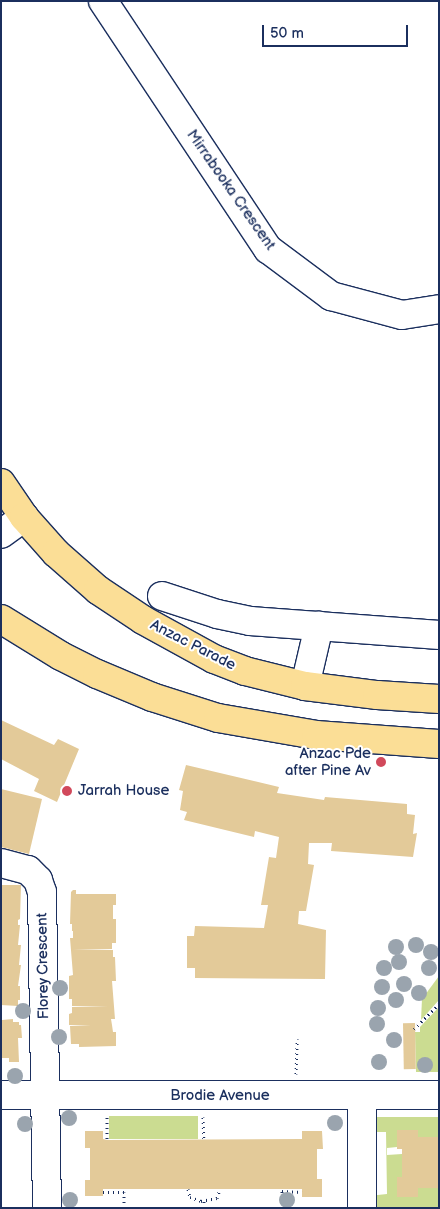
<!DOCTYPE html>
<style>
body{margin:0}
#map{position:relative;width:440px;height:1209px;overflow:hidden;background:#fff;font-family:"Balsamiq Sans",sans-serif}
div>[style]{position:absolute}
.green>*{inset:0;background:#cbdc91;transform-origin:0 0}
.building>*{inset:0;background:#e3ca99;transform-origin:0 0}
.path>*{height:3px;margin-top:-1.5px;transform-origin:0;background:repeating-linear-gradient(90deg,#1b2f5e 0 1px,transparent 0 5px)}
.roads{filter:drop-shadow(1px 0 #1b2f5e) drop-shadow(-1px 0 #1b2f5e) drop-shadow(0 1px #1b2f5e) drop-shadow(0 -1px #1b2f5e)}
.minor>*{height:28px;margin:-14px;padding:0 14px;transform-origin:14px;border-radius:14px;background:#fff}
.major>*{height:28px;margin:-14px;padding:0 14px;transform-origin:14px;border-radius:14px;background:#fbde96}
.trees>*{width:16px;height:16px;margin:-8px;border-radius:50%;background:#9aa4ae}
.dots>*{width:14px;height:14px;translate:-50% -50%;box-sizing:border-box;border:2px solid #fff;border-radius:50%}
span{translate:-50% -50%;white-space:nowrap;text-align:center;line-height:1.15;-webkit-text-stroke:4px #fff;paint-order:stroke}
.street-label{font-size:15px;color:#1b2f5e}
.poi-label{font-size:15px;color:#1b2f5e}
.right{translate:-100% -50%;text-align:right}
.left{translate:0 -50%;text-align:left}
.frame{position:absolute;inset:0;border:2px solid #1b2f5e;pointer-events:none}
.scale{position:absolute;left:262px;top:25px;width:146px;height:22px;box-sizing:border-box;border:2px solid #1b2f5e;border-top:0;padding-left:6px;font-size:15px;line-height:18px;white-space:nowrap;color:#1b2f5e;-webkit-text-stroke:4px #fff;paint-order:stroke}
</style>
<div id="map">
<div class="green">
<div style="clip-path:polygon(439px 976px,439px 1000px,421px 1020px,422px 999px)"></div>
<div style="clip-path:polygon(439px 1007px,439px 1072px,416px 1072px,415px 1032px,420px 1032px,420px 1027px)"></div>
<div style="left:198px;top:1116px;width:23px;height:89px;rotate:90deg"></div>
<div style="clip-path:polygon(375px 1117px,439px 1117px,439px 1137px,418px 1137px,418px 1130px,398px 1130px,397px 1147px,387px 1148px,387px 1155px,402px 1154px,402px 1177px,397px 1177px,397px 1197px,418px 1197px,418px 1188px,439px 1188px,439px 1208px,374px 1208px,368px 1196px,387px 1194px,386px 1132px,373px 1132px)"></div>
</div>
<div class="building">
<div style="clip-path:polygon(1px 720px,54px 745px,58px 739px,79px 749px,57px 802px,34px 791px,39px 779px,1px 759px)"></div>
<div style="clip-path:polygon(186px 765px,279px 787px,277px 793px,324px 800px,325px 797px,407px 804px,407px 814px,415px 815px,413px 834px,417px 833px,413px 857px,331px 851px,332px 843px,309px 843px,308px 864px,314px 865px,306px 911px,299px 911px,298px 924px,326px 930px,325px 979px,195px 978px,195px 968px,187px 968px,187px 936px,194px 936px,195px 926px,264px 928px,268px 905px,261px 905px,269px 857px,276px 858px,279px 837px,255px 831px,254px 837px,184px 820px,187px 812px,180px 810px,183px 791px,179px 790px)"></div>
<div style="clip-path:polygon(1px 789px,42px 799px,29px 854px,1px 847px)"></div>
<div style="clip-path:polygon(1px 885px,21px 885px,20px 919px,18px 920px,18px 925px,20px 925px,18px 945px,21px 945px,19px 965px,21px 965px,18px 986px,20px 986px,20px 1000px,18px 1000px,18px 1006px,1px 1005px)"></div>
<div style="clip-path:polygon(73px 890px,76px 890px,76px 894px,116px 894px,116px 905px,113px 905px,113px 919px,116px 919px,116px 943px,112px 943px,112px 949px,73px 950px,113px 950px,113px 957px,115px 957px,116px 981px,112px 981px,115px 1019px,111px 1019px,112px 1025px,113px 1032px,116px 1032px,116px 1046px,79px 1047px,79px 1044px,71px 1044px,70px 1026px,91px 1025px,69px 1025px,69px 1014px,72px 1013px,72px 1007px,108px 1006px,72px 1006px,72px 999px,69px 999px,69px 976px,73px 975px,70px 938px,73px 938px,73px 931px,83px 931px,72px 931px,72px 924px,70px 924px,71px 892px)"></div>
<div style="clip-path:polygon(13px 1019px,13px 1022px,19px 1022px,19px 1025px,21px 1025px,22px 1038px,18px 1038px,19px 1062px,9px 1062px,9px 1058px,1px 1058px,2px 1020px)"></div>
<div style="left:415px;top:1023px;width:46px;height:12px;rotate:89deg"></div>
<div style="clip-path:polygon(397px 1130px,418px 1130px,418px 1137px,439px 1137px,439px 1188px,418px 1188px,418px 1197px,397px 1197px,397px 1177px,402px 1177px,402px 1149px,397px 1149px)"></div>
<div style="clip-path:polygon(85px 1131px,103px 1131px,103px 1139px,107px 1140px,302px 1139px,302px 1131px,322px 1131px,323px 1149px,317px 1149px,317px 1179px,322px 1179px,322px 1197px,302px 1197px,302px 1189px,103px 1189px,103px 1196px,85px 1196px,85px 1180px,90px 1180px,90px 1148px,85px 1148px)"></div>
</div>
<div class="path">
<div style="left:414px;top:1029px;width:35px;rotate:-45deg"></div>
<div style="left:296px;top:1074px;width:35px;rotate:-88deg"></div>
<div style="left:107px;top:1117px;width:23px;rotate:90deg"></div>
<div style="left:203px;top:1117px;width:23px;rotate:88deg"></div>
<div style="left:188px;top:1189px;width:8px;rotate:76deg"></div>
<div style="left:190px;top:1197px;width:12px;rotate:20deg"></div>
<div style="left:201px;top:1201px;width:16px;rotate:-11deg"></div>
<div style="left:217px;top:1198px;width:9px;rotate:-72deg"></div>
<div style="left:103px;top:1192px;width:21px"></div>
<div style="left:124px;top:1192px;width:16px;rotate:90deg"></div>
<div style="left:204px;top:1208px;width:8px;rotate:-90deg"></div>
<div style="left:282px;top:1208px;width:17px;rotate:-90deg"></div>
<div style="left:282px;top:1191px;width:20px;rotate:3deg"></div>
</div>
<div class="roads">
<div class="minor">
<div style="left:103px;top:1px;width:298px;rotate:56.4deg"></div>
<div style="left:268px;top:249px;width:79px;rotate:36.7deg"></div>
<div style="left:331px;top:296px;width:73px;rotate:15deg"></div>
<div style="left:402px;top:315px;width:37px;rotate:-9deg"></div>
<div style="left:1px;top:534px;width:29px;rotate:-36deg"></div>
<div style="left:162px;top:596px;width:58px;rotate:18.1deg"></div>
<div style="left:217px;top:614px;width:34px;rotate:12deg"></div>
<div style="left:250px;top:621px;width:190px;rotate:4.2deg"></div>
<div style="left:305px;top:686px;width:62px;rotate:-76.9deg"></div>
<div style="left:1px;top:863px;width:28px;rotate:15deg"></div>
<div style="left:28px;top:870px;width:14px;rotate:45deg"></div>
<div style="left:38px;top:880px;width:13px;rotate:72deg"></div>
<div style="left:42px;top:892px;width:316px;rotate:89.1deg"></div>
<div style="left:1px;top:1095px;width:438px"></div>
<div style="left:362px;top:1096px;width:112px;rotate:90deg"></div>
</div>
<div class="major">
<div style="left:1px;top:483px;width:41px;rotate:55.9deg"></div>
<div style="left:24px;top:517px;width:48px;rotate:48.4deg"></div>
<div style="left:56px;top:553px;width:56px;rotate:41.4deg"></div>
<div style="left:98px;top:590px;width:54px;rotate:33.7deg"></div>
<div style="left:143px;top:620px;width:81px;rotate:28.8deg"></div>
<div style="left:214px;top:659px;width:33px;rotate:21deg"></div>
<div style="left:245px;top:671px;width:62px;rotate:14deg"></div>
<div style="left:305px;top:686px;width:73px;rotate:7.1deg"></div>
<div style="left:377px;top:695px;width:62px;rotate:3.7deg"></div>
<div style="left:1px;top:619px;width:70px;rotate:31.7deg"></div>
<div style="left:61px;top:656px;width:40px;rotate:26.6deg"></div>
<div style="left:97px;top:674px;width:60px;rotate:22.7deg"></div>
<div style="left:152px;top:697px;width:69px;rotate:17.7deg"></div>
<div style="left:218px;top:718px;width:99px;rotate:9.8deg"></div>
<div style="left:316px;top:735px;width:123px;rotate:4.2deg"></div>
</div>
</div>
<div class="trees">
<div style="left:416px;top:945px"></div>
<div style="left:396px;top:947px"></div>
<div style="left:431px;top:952px"></div>
<div style="left:399px;top:962px"></div>
<div style="left:384px;top:968px"></div>
<div style="left:429px;top:968px"></div>
<div style="left:404px;top:984px"></div>
<div style="left:382px;top:987px"></div>
<div style="left:60px;top:988px"></div>
<div style="left:419px;top:993px"></div>
<div style="left:396px;top:1000px"></div>
<div style="left:378px;top:1008px"></div>
<div style="left:23px;top:1011px"></div>
<div style="left:377px;top:1024px"></div>
<div style="left:59px;top:1037px"></div>
<div style="left:394px;top:1040px"></div>
<div style="left:379px;top:1062px"></div>
<div style="left:425px;top:1065px"></div>
<div style="left:15px;top:1076px"></div>
<div style="left:69px;top:1118px"></div>
<div style="left:335px;top:1123px"></div>
<div style="left:25px;top:1124px"></div>
<div style="left:70px;top:1200px"></div>
<div style="left:287px;top:1200px"></div>
</div>
<div class="dots">
<div style="left:381px;top:762px;background:#d1495b"></div>
<div style="left:67px;top:791px;background:#d1495b"></div>
</div>
<div class="street-label">
<span style="left:231px;top:190px;rotate:55deg">Mirrabooka Crescent</span>
<span style="left:193px;top:645px;rotate:27deg">Anzac Parade</span>
<span style="left:43px;top:966px;rotate:-91deg">Florey Crescent</span>
<span style="left:220px;top:1096px">Brodie Avenue</span>
</div>
<div class="poi-label">
<span class="right" style="left:371px;top:762px">Anzac Pde<br>after Pine Av</span>
<span class="left" style="left:78px;top:791px">Jarrah House</span>
</div>
<div class="frame"></div>
<div class="scale">50 m</div>
</div>
